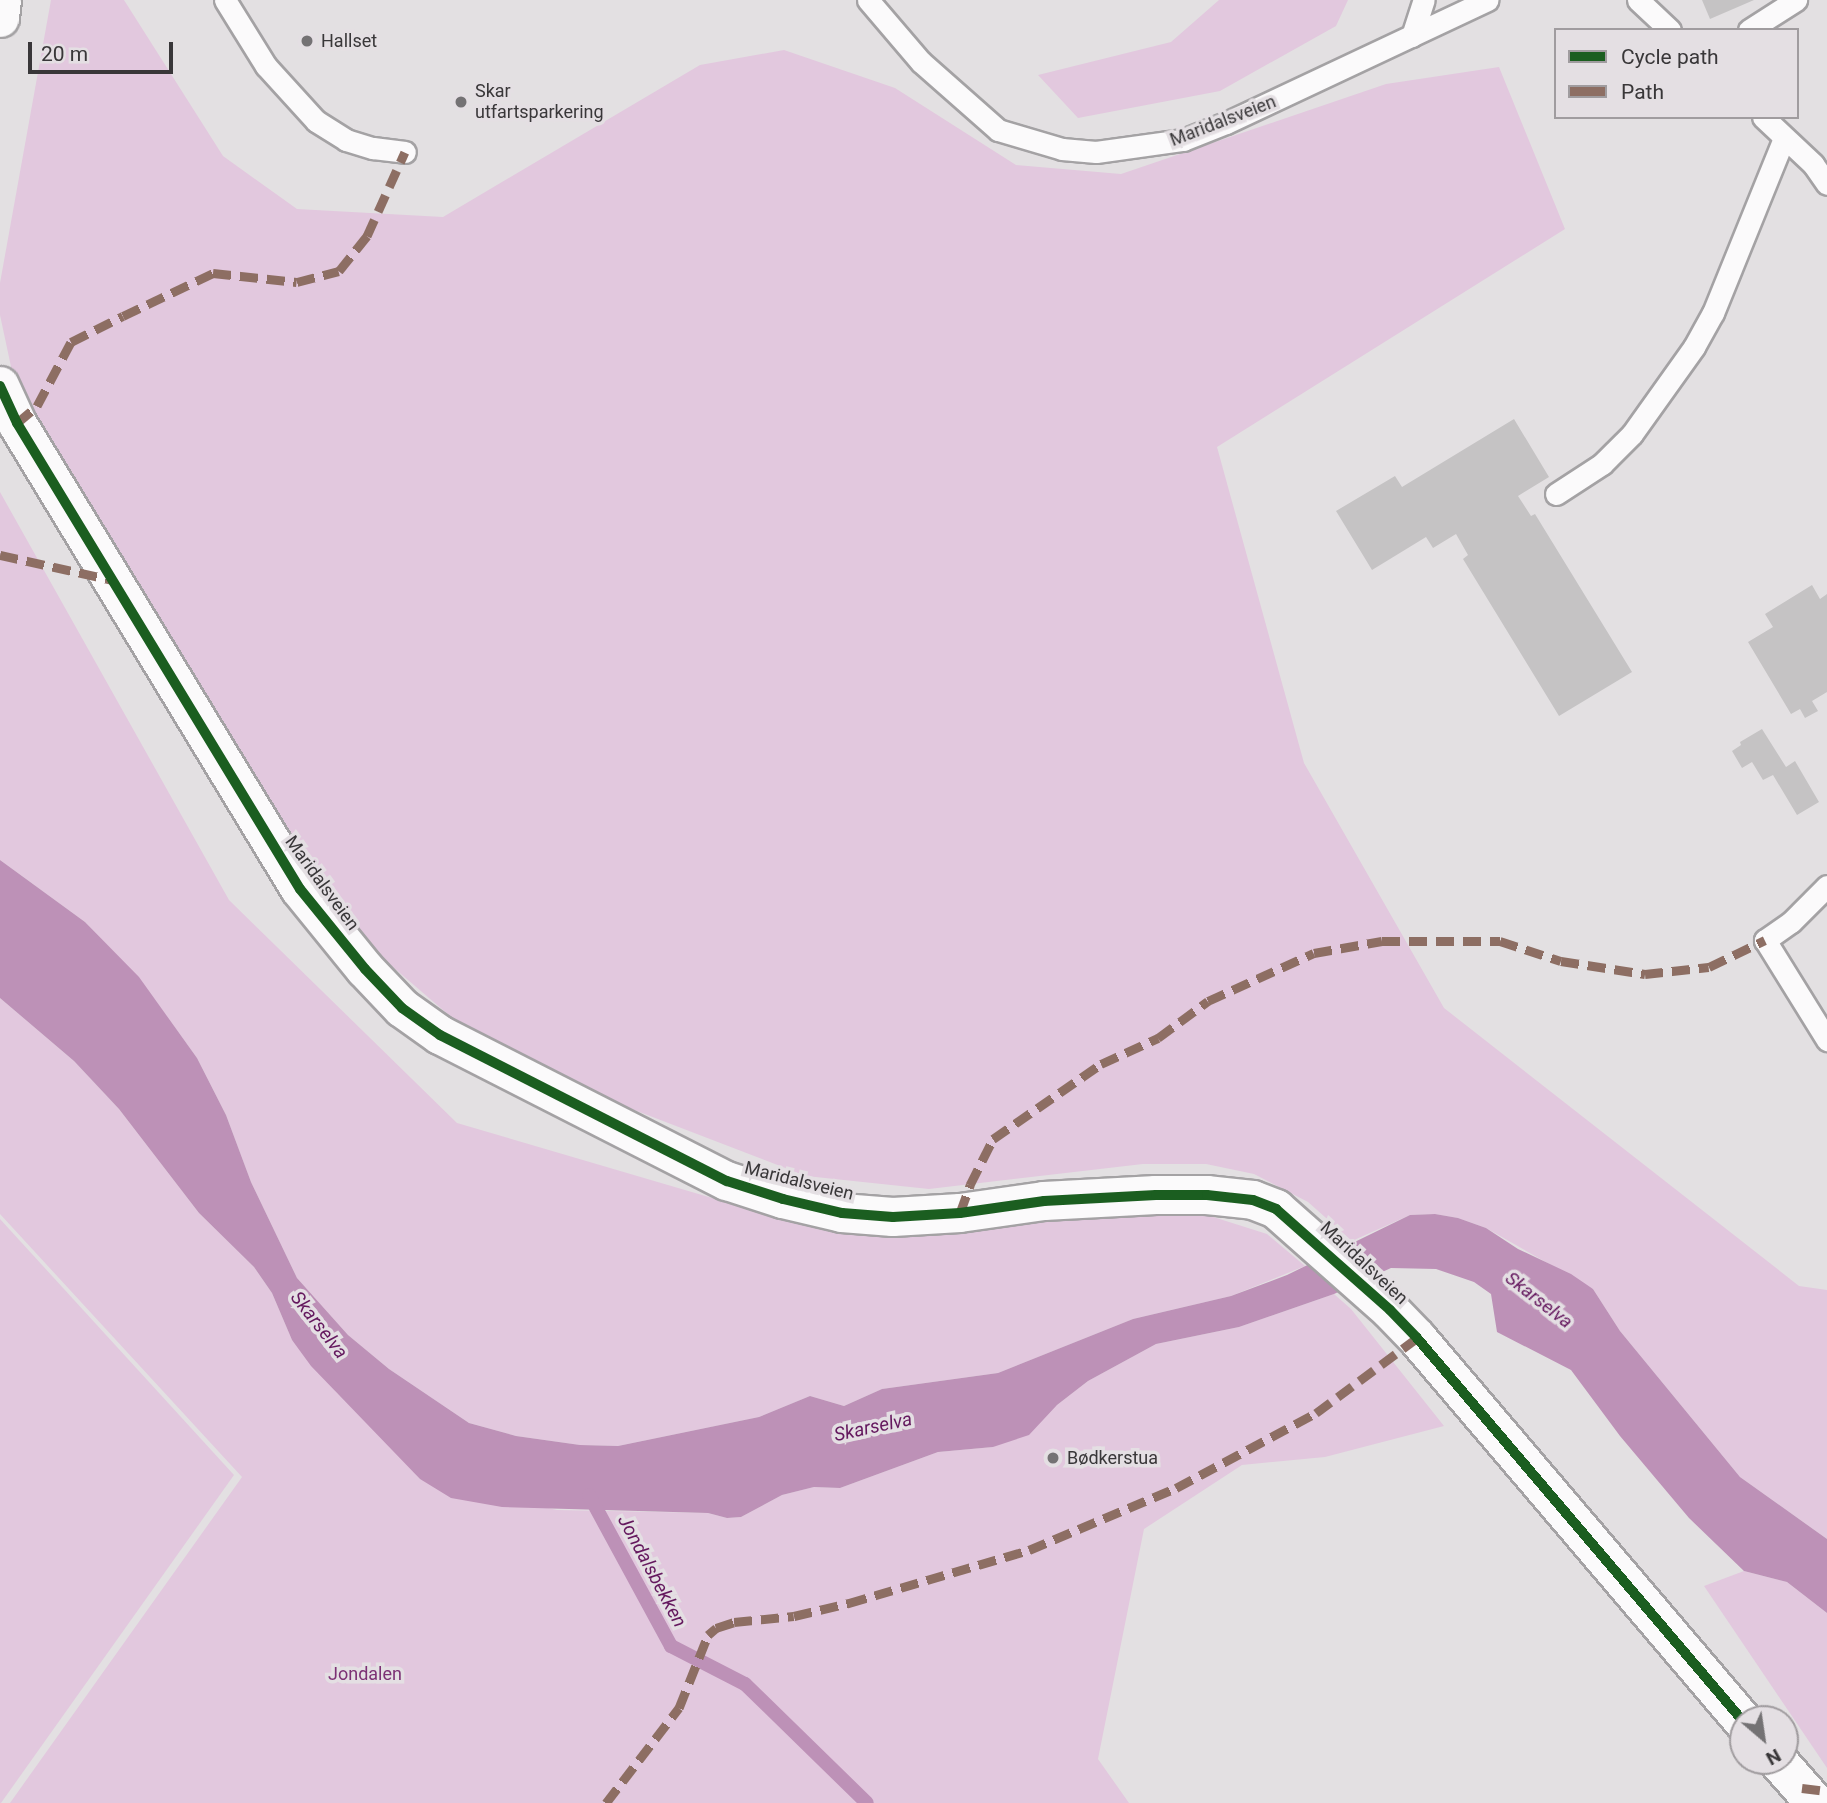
<!DOCTYPE html>
<meta charset="utf-8">
<style>
body{margin:0}
#map{position:relative;width:1827px;height:1803px;overflow:hidden;background:#e3e0e2;font-family:Roboto,sans-serif}
div>[style]{position:absolute}
.green>*{inset:0;background:#e2c8de}
.water>*{inset:0;background:#bd91b7}
.stream>*{height:14px;margin:-7px;padding:0 7px;transform-origin:7px;border-radius:7px;background:#bd91b7}
.building>*{inset:0;background:#c5c3c4}
.roads{filter:drop-shadow(2px 0 #a4a2a4) drop-shadow(-2px 0 #a4a2a4) drop-shadow(0 2px #a4a2a4) drop-shadow(0 -2px #a4a2a4)}
.lane>*{height:21px;margin:-10.5px;padding:0 10.5px;transform-origin:10.5px;border-radius:10.5px;background:#fbfafb}
.street>*{height:38px;margin:-19px;padding:0 19px;transform-origin:19px;border-radius:19px;background:#fbfafb}
.quiet>*{height:9px;margin-top:-4.5px;transform-origin:0;background:repeating-linear-gradient(90deg,#8d6e63 0 18px,transparent 0 27px)}
.cycleway>*{height:10px;margin:-5px;padding:0 5px;transform-origin:5px;border-radius:5px;background:#1b5e20}
.dots>*{width:19px;height:19px;translate:-50% -50%;box-sizing:border-box;border:4px solid #e4dfe3;border-radius:50%}
span{translate:-50% -50%;white-space:nowrap;text-align:center;line-height:1.15;-webkit-text-stroke:7px #e4dfe3;paint-order:stroke}
.poi-label{font-size:18px;color:#393739}
.left{translate:0 -50%;text-align:left}
.street-label{font-size:18px;color:#393739}
.park-label{font-size:18px;color:#7c3175}
.water-label{font-size:19px;color:#64185e;font-style:italic}
.legend{position:absolute;left:1554px;top:28px;width:245px;height:91px;box-sizing:border-box;background:#e4dfe3;border:2px solid #a09c9f;margin:0;padding:9px 12px;list-style:none;font-size:21px;color:#393739}
.legend li{display:flex;align-items:center;gap:14px;height:35px}
.legend b{width:35px;border:2px solid #a09c9f}
.north{position:absolute;left:1729px;top:1705px;width:70px;height:70px;box-sizing:border-box;background:#e4dfe3;border:2px solid #a09c9f;border-radius:50%;rotate:151deg;font-size:19px;font-weight:700;line-height:28px;text-align:center;color:#393739}
.north::after{content:'';display:block;margin:auto;width:24px;height:32px;background:#747274;clip-path:polygon(50% 0,100% 100%,50% 72%,0 100%)}
.scale{position:absolute;left:28px;top:42px;width:145px;height:32px;box-sizing:border-box;border:4px solid #393739;border-top:0;padding-left:9px;font-size:21px;line-height:24px;white-space:nowrap;color:#393739;-webkit-text-stroke:5px #e4dfe3;paint-order:stroke}
</style>
<div id="map">
<div class="green">
<div style="clip-path:polygon(51px 0,124px 0,223px 156px,297px 209px,443px 217px,700px 65px,784px 50px,895px 88px,1016px 165px,1121px 174px,1386px 84px,1499px 67px,1565px 229px,1217px 447px,1304px 763px,1444px 1008px,1799px 1286px,1827px 1290px,1827px 1539px,1740px 1477px,1620px 1331px,1593px 1289px,1486px 1228px,1458px 1218px,1435px 1214px,1410px 1215px,1352px 1241px,1308px 1202px,1254px 1174px,1206px 1164px,1143px 1164px,929px 1189px,806px 1176px,499px 1058px,317px 902px,23px 423px,0 315px,0 283px)"></div>
<div style="clip-path:polygon(1219px 0,1348px 0,1336px 26px,1220px 91px,1078px 118px,1038px 75px,1171px 42px)"></div>
<div style="clip-path:polygon(0 492px,229px 900px,457px 1123px,797px 1223px,890px 1228px,1100px 1207px,1207px 1215px,1267px 1234px,1305px 1266px,1231px 1296px,1133px 1319px,998px 1373px,882px 1389px,844px 1406px,810px 1396px,759px 1417px,618px 1446px,580px 1445px,516px 1436px,469px 1423px,389px 1369px,348px 1335px,297px 1278px,251px 1182px,226px 1115px,197px 1058px,139px 978px,85px 922px,0 860px)"></div>
<div style="clip-path:polygon(0 998px,74px 1061px,119px 1109px,199px 1213px,254px 1267px,272px 1293px,292px 1340px,337px 1393px,380px 1434px,420px 1479px,557px 1510px,708px 1513px,727px 1518px,741px 1517px,782px 1495px,814px 1487px,840px 1488px,938px 1452px,993px 1447px,1057px 1405px,1088px 1381px,1156px 1344px,1239px 1327px,1334px 1294px,1351px 1309px,1444px 1426px,1325px 1457px,1242px 1465px,1144px 1529px,1098px 1759px,1129px 1803px,10px 1803px,242px 1477px,0 1214px)"></div>
<div style="clip-path:polygon(0 1219px,234px 1475px,1px 1803px,0 1803px)"></div>
<div style="clip-path:polygon(1744px 1571px,1787px 1582px,1827px 1613px,1827px 1768px,1704px 1586px)"></div>
</div>
<div class="water">
<div style="clip-path:polygon(0 860px,85px 922px,139px 977px,197px 1058px,226px 1115px,251px 1182px,297px 1278px,348px 1335px,389px 1369px,469px 1423px,516px 1436px,580px 1445px,618px 1446px,759px 1417px,810px 1396px,844px 1406px,882px 1389px,998px 1373px,1133px 1319px,1231px 1296px,1287px 1275px,1410px 1215px,1435px 1214px,1458px 1218px,1486px 1228px,1518px 1249px,1571px 1274px,1593px 1289px,1620px 1331px,1740px 1477px,1827px 1539px,1827px 1613px,1787px 1582px,1744px 1571px,1689px 1518px,1620px 1436px,1571px 1370px,1497px 1332px,1491px 1294px,1474px 1282px,1436px 1269px,1391px 1268px,1334px 1294px,1239px 1327px,1156px 1344px,1088px 1381px,1057px 1405px,1029px 1435px,993px 1447px,938px 1452px,840px 1488px,814px 1487px,782px 1495px,741px 1517px,727px 1518px,708px 1513px,502px 1507px,451px 1498px,420px 1479px,311px 1366px,292px 1340px,272px 1293px,254px 1267px,199px 1213px,119px 1109px,74px 1061px,0 998px)"></div>
</div>
<div class="stream">
<div style="left:589px;top:1495px;width:172px;rotate:61.5deg"></div>
<div style="left:671px;top:1646px;width:83px;rotate:27.2deg"></div>
<div style="left:745px;top:1684px;width:170px;rotate:44.3deg"></div>
</div>
<div class="building">
<div style="clip-path:polygon(1702px 0,1754px 0,1710px 19px)"></div>
<div style="clip-path:polygon(1514px 419px,1549px 477px,1518px 496px,1531px 516px,1535px 514px,1632px 672px,1559px 716px,1463px 559px,1468px 555px,1456px 534px,1433px 548px,1426px 537px,1372px 570px,1336px 511px,1395px 476px,1402px 487px)"></div>
<div style="clip-path:polygon(1812px 585px,1820px 599px,1827px 594px,1827px 692px,1812px 701px,1818px 711px,1805px 718px,1800px 709px,1791px 714px,1748px 642px,1773px 627px,1765px 614px)"></div>
<div style="clip-path:polygon(1762px 729px,1786px 767px,1795px 761px,1819px 802px,1797px 815px,1773px 775px,1763px 780px,1752px 762px,1742px 768px,1732px 751px,1741px 745px,1740px 742px)"></div>
</div>
<div class="roads">
<div class="lane">
<div style="left:225px;top:0;width:78px;rotate:58.2deg"></div>
<div style="left:266px;top:66px;width:74px;rotate:47.7deg"></div>
<div style="left:316px;top:121px;width:36px;rotate:32deg"></div>
<div style="left:346px;top:140px;width:28px;rotate:17deg"></div>
<div style="left:373px;top:148px;width:32px;rotate:7deg"></div>
<div style="left:868px;top:0;width:82px;rotate:49.5deg"></div>
<div style="left:921px;top:62px;width:103px;rotate:41.4deg"></div>
<div style="left:998px;top:130px;width:67px;rotate:16.5deg"></div>
<div style="left:1062px;top:149px;width:34px;rotate:5deg"></div>
<div style="left:1096px;top:152px;width:88px;rotate:-7.9deg"></div>
<div style="left:1183px;top:140px;width:46px;rotate:-21.6deg"></div>
<div style="left:1226px;top:123px;width:289px;rotate:-25.2deg"></div>
<div style="left:1638px;top:0;width:44px;rotate:43.2deg"></div>
<div style="left:1749px;top:30px;width:56px;rotate:-32.6deg"></div>
<div style="left:1412px;top:36px;width:38px;rotate:-72deg"></div>
<div style="left:1763px;top:117px;width:69px;rotate:43.2deg"></div>
<div style="left:1813px;top:164px;width:24px;rotate:55deg"></div>
<div style="left:1556px;top:494px;width:55px;rotate:-33.1deg"></div>
<div style="left:1602px;top:464px;width:42px;rotate:-45deg"></div>
<div style="left:1632px;top:434px;width:107px;rotate:-54.5deg"></div>
<div style="left:1694px;top:347px;width:39px;rotate:-61deg"></div>
<div style="left:1713px;top:313px;width:189px;rotate:-67.9deg"></div>
<div style="left:1827px;top:886px;width:51px;rotate:135deg"></div>
<div style="left:1791px;top:922px;width:32px;rotate:145deg"></div>
<div style="left:1765px;top:940px;width:118px;rotate:58.2deg"></div>
</div>
<div class="street">
<div style="left:0;top:18px;width:18px;rotate:-84deg"></div>
<div style="left:0;top:386px;width:41px;rotate:65.3deg"></div>
<div style="left:17px;top:423px;width:545px;rotate:58.73deg"></div>
<div style="left:300px;top:889px;width:103px;rotate:50.9deg"></div>
<div style="left:365px;top:969px;width:54px;rotate:46.5deg"></div>
<div style="left:402px;top:1008px;width:47px;rotate:35.4deg"></div>
<div style="left:440px;top:1035px;width:322px;rotate:27deg"></div>
<div style="left:727px;top:1181px;width:59px;rotate:17.8deg"></div>
<div style="left:783px;top:1199px;width:61px;rotate:13.3deg"></div>
<div style="left:842px;top:1213px;width:51px;rotate:4.5deg"></div>
<div style="left:893px;top:1217px;width:67px;rotate:-3.4deg"></div>
<div style="left:960px;top:1213px;width:85px;rotate:-8.1deg"></div>
<div style="left:1044px;top:1201px;width:112px;rotate:-3.1deg"></div>
<div style="left:1156px;top:1195px;width:51px"></div>
<div style="left:1207px;top:1195px;width:46px;rotate:6.2deg"></div>
<div style="left:1253px;top:1200px;width:25px;rotate:21deg"></div>
<div style="left:1276px;top:1209px;width:152px;rotate:41.5deg"></div>
<div style="left:1390px;top:1310px;width:39px;rotate:46deg"></div>
<div style="left:1417px;top:1338px;width:503px;rotate:49.6deg"></div>
<div style="left:1778px;top:1761px;width:56px;rotate:48.6deg"></div>
</div>
</div>
<div class="quiet">
<div style="left:17px;top:423px;width:26px;rotate:-40deg"></div>
<div style="left:37px;top:406px;width:72px;rotate:-62deg"></div>
<div style="left:71px;top:342px;width:58px;rotate:-26.6deg"></div>
<div style="left:123px;top:316px;width:100px;rotate:-25.5deg"></div>
<div style="left:213px;top:273px;width:84px;rotate:6.1deg"></div>
<div style="left:297px;top:282px;width:43px;rotate:-14.7deg"></div>
<div style="left:339px;top:271px;width:45px;rotate:-51.3deg"></div>
<div style="left:367px;top:236px;width:92px;rotate:-65.7deg"></div>
<div style="left:0;top:555px;width:116px;rotate:12.5deg"></div>
<div style="left:960px;top:1213px;width:30px;rotate:-70deg"></div>
<div style="left:970px;top:1185px;width:51px;rotate:-63.4deg"></div>
<div style="left:993px;top:1139px;width:131px;rotate:-34.8deg"></div>
<div style="left:1101px;top:1064px;width:63px;rotate:-24.5deg"></div>
<div style="left:1158px;top:1038px;width:62px;rotate:-36.5deg"></div>
<div style="left:1208px;top:1001px;width:116px;rotate:-24.4deg"></div>
<div style="left:1314px;top:953px;width:69px;rotate:-10deg"></div>
<div style="left:1382px;top:941px;width:118px"></div>
<div style="left:1500px;top:941px;width:64px;rotate:18.2deg"></div>
<div style="left:1561px;top:961px;width:85px;rotate:8.8deg"></div>
<div style="left:1645px;top:974px;width:64px;rotate:-6.2deg"></div>
<div style="left:1709px;top:967px;width:62px;rotate:-25.7deg"></div>
<div style="left:1802px;top:1788px;width:25px;rotate:7deg"></div>
<div style="left:606px;top:1803px;width:120px;rotate:-52.5deg"></div>
<div style="left:679px;top:1708px;width:79px;rotate:-68.3deg"></div>
<div style="left:708px;top:1635px;width:11px;rotate:-41deg"></div>
<div style="left:716px;top:1628px;width:19px;rotate:-18deg"></div>
<div style="left:734px;top:1622px;width:60px;rotate:-5.7deg"></div>
<div style="left:794px;top:1616px;width:57px;rotate:-13.3deg"></div>
<div style="left:849px;top:1603px;width:188px;rotate:-16.4deg"></div>
<div style="left:1029px;top:1550px;width:160px;rotate:-22.9deg"></div>
<div style="left:1176px;top:1488px;width:159px;rotate:-28.2deg"></div>
<div style="left:1316px;top:1413px;width:126px;rotate:-36.6deg"></div>
</div>
<div class="cycleway">
<div style="left:0;top:386px;width:41px;rotate:65.3deg"></div>
<div style="left:17px;top:423px;width:545px;rotate:58.73deg"></div>
<div style="left:300px;top:889px;width:103px;rotate:50.9deg"></div>
<div style="left:365px;top:969px;width:54px;rotate:46.5deg"></div>
<div style="left:402px;top:1008px;width:47px;rotate:35.4deg"></div>
<div style="left:440px;top:1035px;width:322px;rotate:27deg"></div>
<div style="left:727px;top:1181px;width:59px;rotate:17.8deg"></div>
<div style="left:783px;top:1199px;width:61px;rotate:13.3deg"></div>
<div style="left:842px;top:1213px;width:51px;rotate:4.5deg"></div>
<div style="left:893px;top:1217px;width:67px;rotate:-3.4deg"></div>
<div style="left:960px;top:1213px;width:85px;rotate:-8.1deg"></div>
<div style="left:1044px;top:1201px;width:112px;rotate:-3.1deg"></div>
<div style="left:1156px;top:1195px;width:51px"></div>
<div style="left:1207px;top:1195px;width:46px;rotate:6.2deg"></div>
<div style="left:1253px;top:1200px;width:25px;rotate:21deg"></div>
<div style="left:1276px;top:1209px;width:152px;rotate:41.5deg"></div>
<div style="left:1390px;top:1310px;width:39px;rotate:46deg"></div>
<div style="left:1417px;top:1338px;width:503px;rotate:49.6deg"></div>
</div>
<div class="dots">
<div style="left:307px;top:41px;background:#747274"></div>
<div style="left:461px;top:102px;background:#747274"></div>
<div style="left:1053px;top:1458px;background:#747274"></div>
</div>
<div class="poi-label">
<span class="left" style="left:321px;top:41px">Hallset</span>
<span class="left" style="left:475px;top:102px">Skar<br>utfartsparkering</span>
<span class="left" style="left:1067px;top:1458px">Bødkerstua</span>
</div>
<div class="street-label">
<span style="left:1223px;top:121px;rotate:-21deg">Maridalsveien</span>
<span style="left:322px;top:883px;rotate:54deg">Maridalsveien</span>
<span style="left:799px;top:1181px;rotate:14deg">Maridalsveien</span>
<span style="left:1364px;top:1263px;rotate:43deg">Maridalsveien</span>
</div>
<div class="park-label">
<span style="left:365px;top:1674px">Jondalen</span>
</div>
<div class="water-label">
<span style="left:1539px;top:1300px;rotate:38deg">Skarselva</span>
<span style="left:319px;top:1325px;rotate:52deg">Skarselva</span>
<span style="left:873px;top:1427px;rotate:-12deg">Skarselva</span>
<span style="left:652px;top:1571px;rotate:62deg">Jondalsbekken</span>
</div>
<ul class="legend">
<li><b style="height:9px;background:#1b5e20"></b>Cycle path</li>
<li><b style="height:9px;background:#8d6e63"></b>Path</li>
</ul>
<div class="north">N</div>
<div class="scale">20 m</div>
</div>
